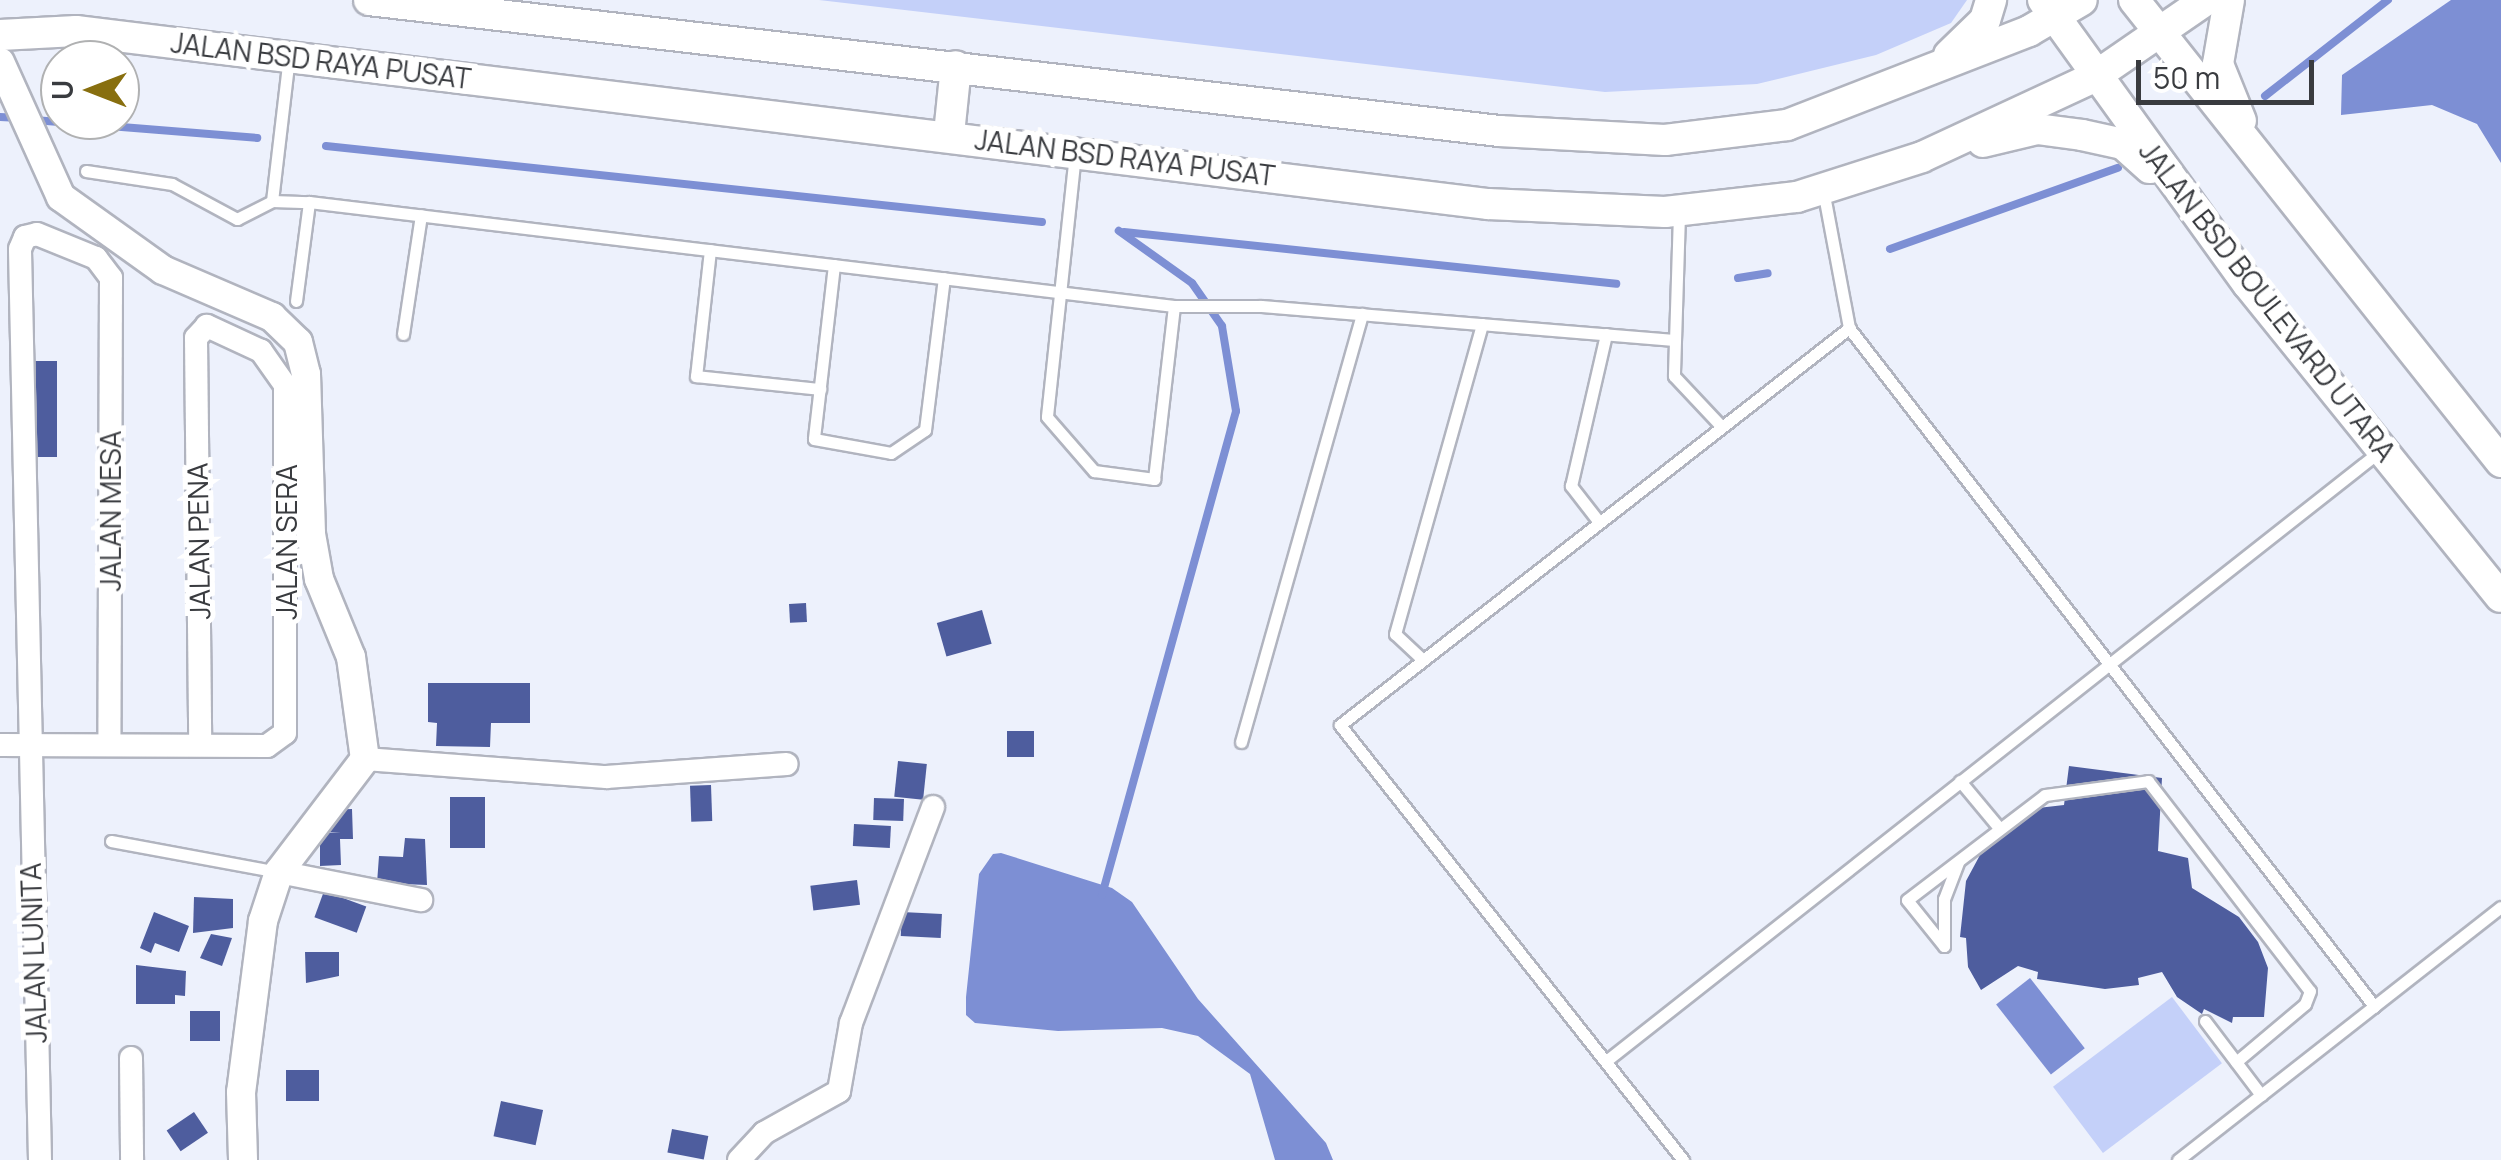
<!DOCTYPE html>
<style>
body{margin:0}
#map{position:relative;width:2501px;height:1160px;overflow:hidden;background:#edf1fc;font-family:Manrope,sans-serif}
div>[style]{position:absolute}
.green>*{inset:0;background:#c4d0f9;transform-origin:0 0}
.water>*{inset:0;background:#7d8fd4;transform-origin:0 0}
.stream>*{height:8px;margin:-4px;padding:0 4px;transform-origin:4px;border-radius:4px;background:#7d8fd4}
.building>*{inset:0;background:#4e5d9e;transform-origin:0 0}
.roads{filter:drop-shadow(2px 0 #b1b4bf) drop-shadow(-2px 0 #b1b4bf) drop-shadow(0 2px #b1b4bf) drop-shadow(0 -2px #b1b4bf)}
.service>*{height:11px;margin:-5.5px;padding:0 5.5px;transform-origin:5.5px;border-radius:5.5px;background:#fff}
.minor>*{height:22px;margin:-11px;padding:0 11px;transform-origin:11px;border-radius:11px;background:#fff}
.tertiary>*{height:28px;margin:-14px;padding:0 14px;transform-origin:14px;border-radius:14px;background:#fff}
.secondary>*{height:30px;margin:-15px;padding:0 15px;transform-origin:15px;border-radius:15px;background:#fff}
span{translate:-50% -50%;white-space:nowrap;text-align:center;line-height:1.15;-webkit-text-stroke:10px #fff;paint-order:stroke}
.street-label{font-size:28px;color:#393b3f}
.north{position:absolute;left:40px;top:40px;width:100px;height:100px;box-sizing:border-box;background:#fff;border:2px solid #b0b1b2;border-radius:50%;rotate:270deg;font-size:28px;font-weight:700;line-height:40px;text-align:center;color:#393b3f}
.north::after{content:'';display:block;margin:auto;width:35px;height:45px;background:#886f0f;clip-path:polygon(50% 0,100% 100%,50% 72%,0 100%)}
.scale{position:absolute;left:2136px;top:60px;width:178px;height:45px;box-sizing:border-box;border:5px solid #393b3f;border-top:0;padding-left:12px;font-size:30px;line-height:35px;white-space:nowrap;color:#393b3f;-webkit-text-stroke:8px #fff;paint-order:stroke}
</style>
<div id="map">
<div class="green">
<div style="clip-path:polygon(819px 0,1967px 0,1951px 23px,1876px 55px,1757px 84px,1605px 92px)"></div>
<div style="left:2172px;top:997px;width:83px;height:149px;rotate:53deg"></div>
</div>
<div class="water">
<div style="clip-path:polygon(2451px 0,2501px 0,2501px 163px,2477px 124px,2432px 105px,2341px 115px,2342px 75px)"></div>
<div style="clip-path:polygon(1001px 853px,1112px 888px,1132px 902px,1198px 999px,1326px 1143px,1333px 1160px,1275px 1160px,1250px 1074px,1198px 1036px,1162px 1028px,1058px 1031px,975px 1023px,966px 1015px,966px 997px,979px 874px,993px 854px)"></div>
<div style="left:2030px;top:978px;width:89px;height:43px;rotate:52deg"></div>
</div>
<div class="stream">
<div style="left:2265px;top:96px;width:156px;rotate:-38deg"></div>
<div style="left:0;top:117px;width:20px;rotate:3deg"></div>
<div style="left:34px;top:120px;width:224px;rotate:4.6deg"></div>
<div style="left:326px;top:146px;width:720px;rotate:6.06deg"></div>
<div style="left:1124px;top:232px;width:495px;rotate:6deg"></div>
<div style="left:1890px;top:249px;width:242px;rotate:-19.6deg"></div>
<div style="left:1738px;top:278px;width:30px;rotate:-9deg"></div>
<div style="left:1102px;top:895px;width:502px;rotate:-74.52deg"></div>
<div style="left:1236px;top:411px;width:86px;rotate:-99.4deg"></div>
<div style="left:1222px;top:326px;width:52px;rotate:-124.9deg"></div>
<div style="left:1192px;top:283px;width:90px;rotate:-144.5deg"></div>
</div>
<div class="building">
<div style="left:32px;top:361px;width:25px;height:96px"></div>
<div style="left:806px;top:603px;width:19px;height:17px;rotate:87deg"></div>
<div style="left:982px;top:610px;width:35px;height:47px;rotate:74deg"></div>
<div style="clip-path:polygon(428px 683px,530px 683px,530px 723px,491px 723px,490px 747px,436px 746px,437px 723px,428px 722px)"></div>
<div style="left:1007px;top:731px;width:27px;height:26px"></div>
<div style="left:898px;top:761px;width:29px;height:36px;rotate:6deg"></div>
<div style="clip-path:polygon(2069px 766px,2162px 778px,2158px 851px,2188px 858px,2192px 888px,2239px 917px,2258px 942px,2268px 968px,2264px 1017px,2233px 1017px,2232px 1023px,2204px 1009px,2202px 1014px,2177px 997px,2162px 972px,2138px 978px,2139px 985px,2105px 989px,2037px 979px,2038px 972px,2018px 966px,1981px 990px,1968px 967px,1966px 938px,1960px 937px,1966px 881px,1980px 855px,2038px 808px,2064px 805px)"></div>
<div style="left:711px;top:785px;width:36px;height:21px;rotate:88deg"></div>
<div style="left:450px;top:797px;width:35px;height:51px"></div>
<div style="left:874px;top:798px;width:30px;height:22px;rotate:2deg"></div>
<div style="clip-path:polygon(352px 809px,353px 839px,340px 839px,341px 865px,320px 866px,320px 833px,341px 833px,323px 832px,323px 810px)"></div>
<div style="left:854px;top:824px;width:37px;height:22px;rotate:3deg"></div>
<div style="clip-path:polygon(405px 838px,425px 839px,427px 885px,377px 883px,379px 856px,403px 857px)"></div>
<div style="left:857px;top:880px;width:25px;height:47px;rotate:83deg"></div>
<div style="left:324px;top:891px;width:45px;height:28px;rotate:20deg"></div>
<div style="clip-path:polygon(194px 897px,233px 899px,233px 928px,193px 933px)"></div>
<div style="clip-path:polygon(154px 912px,189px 926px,179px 952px,155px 943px,151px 953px,140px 948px)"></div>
<div style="left:902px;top:912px;width:40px;height:24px;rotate:3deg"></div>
<div style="clip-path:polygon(211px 934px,232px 938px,222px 966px,200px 958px)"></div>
<div style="clip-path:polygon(305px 952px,339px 952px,339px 976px,306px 983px)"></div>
<div style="clip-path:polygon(136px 965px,186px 971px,185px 996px,175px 995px,175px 1004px,136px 1004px)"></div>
<div style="left:190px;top:1011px;width:30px;height:30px"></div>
<div style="left:286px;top:1070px;width:33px;height:31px"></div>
<div style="left:501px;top:1101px;width:43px;height:36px;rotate:12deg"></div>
<div style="left:194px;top:1112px;width:25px;height:33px;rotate:56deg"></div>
<div style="left:672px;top:1129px;width:37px;height:24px;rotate:11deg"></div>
</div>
<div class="roads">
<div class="service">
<div style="left:1075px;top:154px;width:264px;rotate:96.1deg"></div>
<div style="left:1047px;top:417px;width:72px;rotate:49deg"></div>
<div style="left:1094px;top:471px;width:61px;rotate:7.6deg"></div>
<div style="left:1154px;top:479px;width:174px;rotate:-83.4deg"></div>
<div style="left:86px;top:171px;width:87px;rotate:8.6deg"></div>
<div style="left:172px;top:184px;width:74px;rotate:28.3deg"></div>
<div style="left:237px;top:219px;width:39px;rotate:-27deg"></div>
<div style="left:272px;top:201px;width:37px;rotate:2deg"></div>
<div style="left:309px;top:202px;width:871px;rotate:6.86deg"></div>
<div style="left:1174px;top:306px;width:87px"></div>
<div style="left:1261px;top:306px;width:415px;rotate:4.7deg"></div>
<div style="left:1823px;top:190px;width:140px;rotate:79.3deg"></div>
<div style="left:272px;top:201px;width:146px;rotate:-83.3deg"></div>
<div style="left:1679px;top:214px;width:162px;rotate:91.8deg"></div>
<div style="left:1674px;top:376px;width:69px;rotate:46.8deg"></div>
<div style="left:710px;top:250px;width:127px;rotate:96.3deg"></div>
<div style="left:696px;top:376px;width:125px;rotate:6deg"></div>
<div style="left:834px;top:265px;width:175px;rotate:96.6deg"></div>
<div style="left:814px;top:439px;width:78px;rotate:10.3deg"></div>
<div style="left:891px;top:453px;width:41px;rotate:-34.1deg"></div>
<div style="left:925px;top:430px;width:153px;rotate:-82.9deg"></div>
<div style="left:296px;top:301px;width:100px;rotate:-82.5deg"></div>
<div style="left:403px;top:334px;width:120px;rotate:-81.4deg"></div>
<div style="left:1599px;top:522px;width:46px;rotate:-127.9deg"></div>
<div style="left:1571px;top:486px;width:156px;rotate:-77deg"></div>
<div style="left:1423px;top:660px;width:38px;rotate:-137deg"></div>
<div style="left:1395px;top:634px;width:322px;rotate:-74.3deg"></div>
<div style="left:1241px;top:742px;width:445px;rotate:-74.2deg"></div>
<div style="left:1960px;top:781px;width:62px;rotate:50.2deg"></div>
<div style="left:111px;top:841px;width:171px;rotate:10.5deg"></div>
<div style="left:1944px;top:946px;width:59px;rotate:-128.8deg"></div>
<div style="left:1907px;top:900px;width:173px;rotate:-37.3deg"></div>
<div style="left:2045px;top:795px;width:104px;rotate:-7.7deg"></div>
<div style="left:2148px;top:781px;width:265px;rotate:52.4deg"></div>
<div style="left:2310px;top:991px;width:14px;rotate:111deg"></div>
<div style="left:2305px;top:1004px;width:90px;rotate:140deg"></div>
<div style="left:1944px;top:946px;width:47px;rotate:-90deg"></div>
<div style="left:1944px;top:899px;width:39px;rotate:-69deg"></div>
<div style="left:2205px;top:1021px;width:93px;rotate:52.9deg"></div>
<div style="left:1606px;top:1061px;width:985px;rotate:-38.24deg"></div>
<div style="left:1683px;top:1160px;width:554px;rotate:-128.26deg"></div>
<div style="left:1340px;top:725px;width:646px;rotate:-37.95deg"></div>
<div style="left:1849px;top:328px;width:858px;rotate:52.25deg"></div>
<div style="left:2178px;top:1160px;width:410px;rotate:-38.1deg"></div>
</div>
<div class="minor">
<div style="left:0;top:745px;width:267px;rotate:0.2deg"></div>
<div style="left:267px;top:746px;width:22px;rotate:-36deg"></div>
<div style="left:285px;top:733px;width:348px;rotate:-90deg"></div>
<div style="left:285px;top:385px;width:42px;rotate:-125.2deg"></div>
<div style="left:261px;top:351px;width:60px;rotate:-155.2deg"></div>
<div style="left:207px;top:326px;width:16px;rotate:133deg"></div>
<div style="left:196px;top:338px;width:406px;rotate:89.4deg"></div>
<div style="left:365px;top:759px;width:242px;rotate:4.3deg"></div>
<div style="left:606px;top:777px;width:181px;rotate:-4.1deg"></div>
<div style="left:279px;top:872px;width:145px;rotate:11.2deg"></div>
<div style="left:131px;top:1058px;width:102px;rotate:89.4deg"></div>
<div style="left:40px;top:1160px;width:911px;rotate:-91.26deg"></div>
<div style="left:20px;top:249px;width:13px;rotate:-67deg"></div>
<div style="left:25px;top:237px;width:12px;rotate:-14deg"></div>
<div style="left:37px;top:234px;width:64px;rotate:22.1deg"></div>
<div style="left:96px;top:258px;width:25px;rotate:53deg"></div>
<div style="left:111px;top:278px;width:466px;rotate:90.2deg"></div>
<div style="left:739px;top:1160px;width:37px;rotate:-47deg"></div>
<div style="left:764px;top:1133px;width:86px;rotate:-29.2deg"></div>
<div style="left:839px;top:1091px;width:69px;rotate:-80deg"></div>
<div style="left:851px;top:1023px;width:231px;rotate:-69.2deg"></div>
</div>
<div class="tertiary">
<div style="left:0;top:62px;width:148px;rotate:65.7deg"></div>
<div style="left:61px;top:197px;width:125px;rotate:35.6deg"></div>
<div style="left:163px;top:270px;width:119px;rotate:23.3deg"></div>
<div style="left:272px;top:317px;width:36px;rotate:44deg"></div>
<div style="left:298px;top:342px;width:33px;rotate:76deg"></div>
<div style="left:306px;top:374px;width:160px;rotate:88.2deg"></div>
<div style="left:311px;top:534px;width:46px;rotate:79.9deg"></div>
<div style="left:319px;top:579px;width:84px;rotate:67.7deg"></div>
<div style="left:351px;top:657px;width:103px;rotate:82.2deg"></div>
<div style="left:365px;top:759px;width:142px;rotate:127.3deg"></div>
<div style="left:279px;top:872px;width:52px;rotate:108.1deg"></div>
<div style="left:263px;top:921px;width:172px;rotate:97.3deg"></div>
<div style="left:241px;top:1092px;width:68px;rotate:88.3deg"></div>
</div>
<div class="secondary">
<div style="left:369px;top:0;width:1138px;rotate:6.61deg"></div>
<div style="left:1499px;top:131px;width:166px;rotate:3.1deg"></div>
<div style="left:1665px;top:140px;width:123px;rotate:-7deg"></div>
<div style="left:1787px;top:125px;width:260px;rotate:-21.2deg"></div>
<div style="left:2029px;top:31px;width:61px;rotate:-30.3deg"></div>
<div style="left:2043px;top:0;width:350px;rotate:54.2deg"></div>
<div style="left:2248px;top:284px;width:402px;rotate:51.1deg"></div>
<div style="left:2134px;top:0;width:590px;rotate:51.54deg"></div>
<div style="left:2229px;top:0;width:65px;rotate:99.8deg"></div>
<div style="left:2218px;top:64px;width:61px;rotate:68deg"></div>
<div style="left:0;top:35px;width:76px;rotate:-3deg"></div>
<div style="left:76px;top:31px;width:1423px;rotate:6.99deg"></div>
<div style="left:1488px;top:204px;width:177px;rotate:2.6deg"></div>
<div style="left:1665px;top:212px;width:133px;rotate:-6.5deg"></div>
<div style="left:1797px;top:197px;width:131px;rotate:-17.7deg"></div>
<div style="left:1922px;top:157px;width:190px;rotate:-24.9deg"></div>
<div style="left:2094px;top:77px;width:136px;rotate:-34.5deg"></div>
<div style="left:1949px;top:55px;width:50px;rotate:-44.2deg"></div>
<div style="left:1985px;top:20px;width:21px;rotate:-73deg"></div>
<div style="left:949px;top:134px;width:68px;rotate:-84.1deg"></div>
<div style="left:1983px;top:142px;width:56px;rotate:-13.5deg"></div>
<div style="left:2037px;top:129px;width:45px;rotate:7.6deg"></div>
<div style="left:2082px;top:135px;width:42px;rotate:12.4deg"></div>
<div style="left:2123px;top:144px;width:36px;rotate:42deg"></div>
</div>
</div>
<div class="street-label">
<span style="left:321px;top:60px;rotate:7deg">JALAN BSD RAYA PUSAT</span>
<span style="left:1125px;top:157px;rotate:7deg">JALAN BSD RAYA PUSAT</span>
<span style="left:2268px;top:301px;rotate:52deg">JALAN BSD BOULEVARD UTARA</span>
<span style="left:110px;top:511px;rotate:-90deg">JALAN MESA</span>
<span style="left:198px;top:541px;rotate:-91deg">JALAN PENA</span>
<span style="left:286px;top:542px;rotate:-90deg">JALAN SERA</span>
<span style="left:33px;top:953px;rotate:-92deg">JALAN LUNITA</span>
</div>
<div class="north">U</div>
<div class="scale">50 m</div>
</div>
